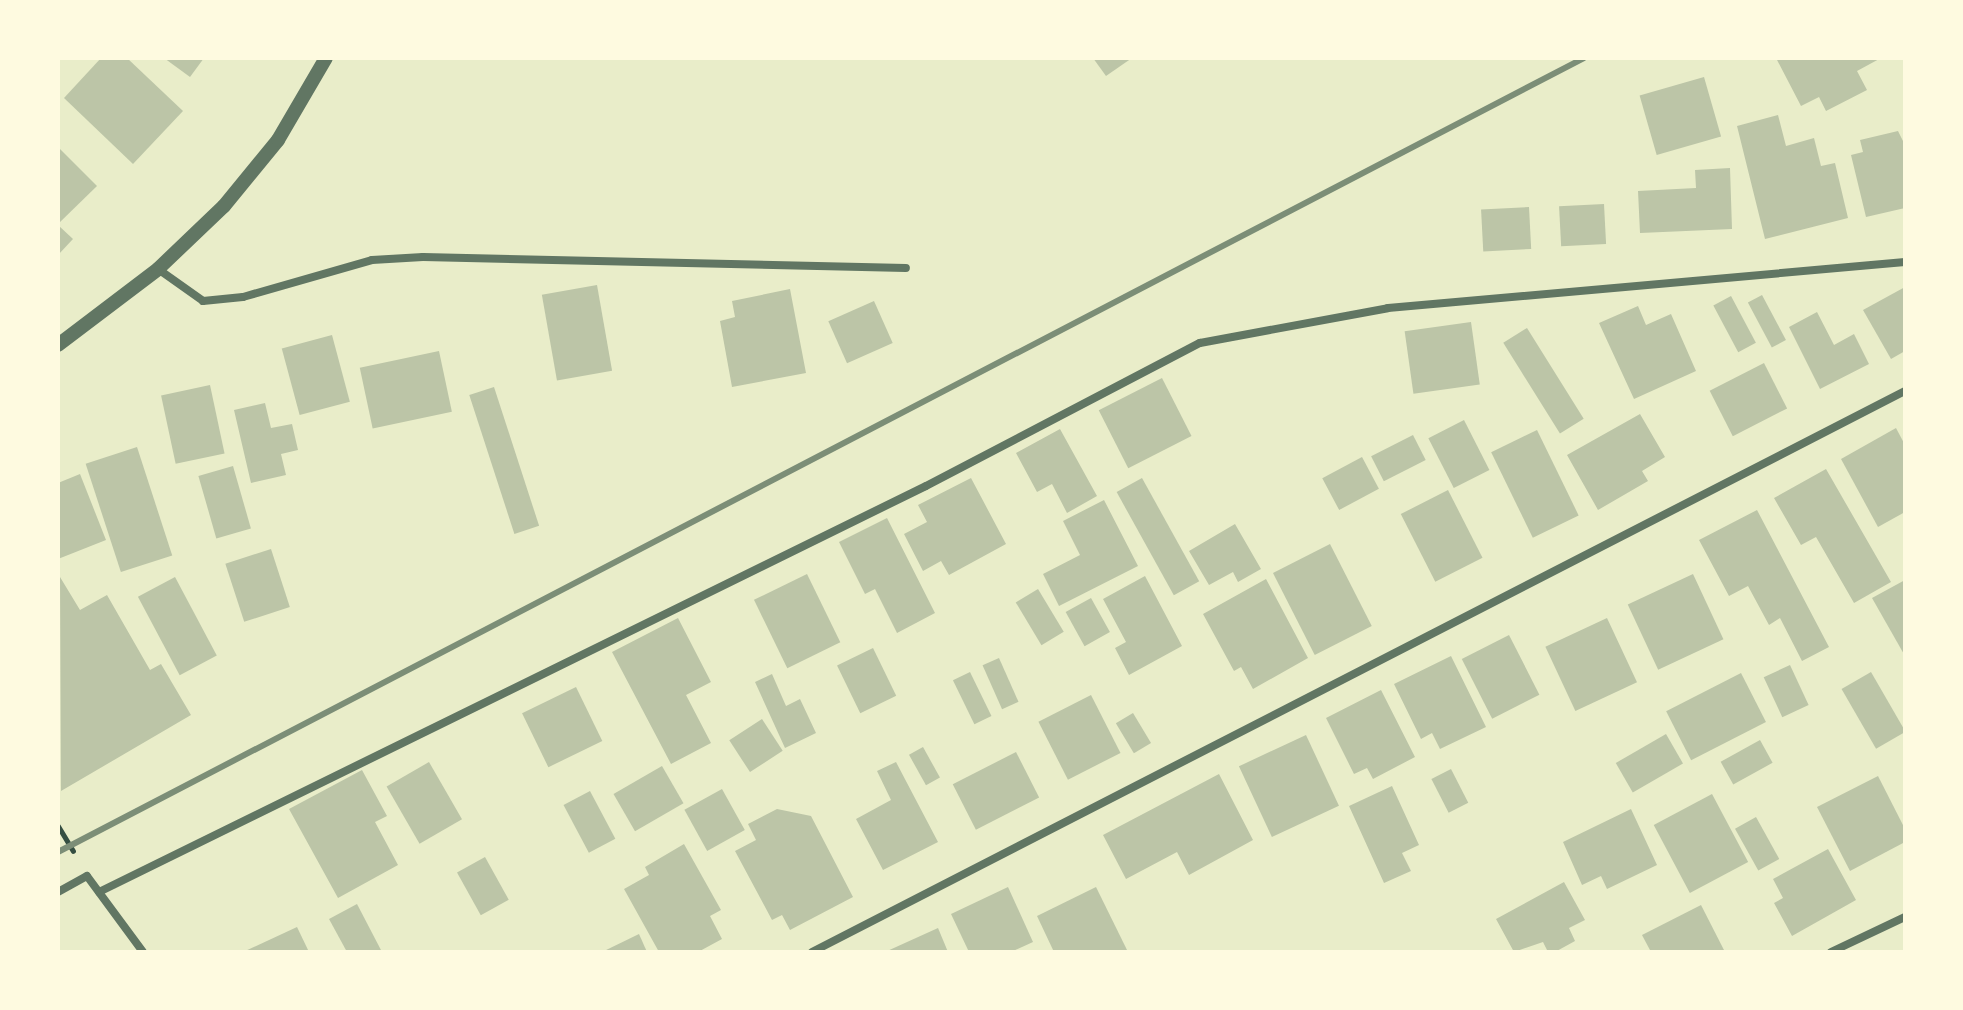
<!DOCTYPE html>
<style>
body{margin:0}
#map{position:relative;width:1963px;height:1010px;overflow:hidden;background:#e9edc9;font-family:Ubuntu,sans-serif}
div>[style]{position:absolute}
.building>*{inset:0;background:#bcc5a7;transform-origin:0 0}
.path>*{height:5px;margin:-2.5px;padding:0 2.5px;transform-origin:2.5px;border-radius:2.5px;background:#344e41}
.minor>*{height:8px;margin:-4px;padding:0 4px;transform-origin:4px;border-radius:4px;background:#617663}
.tertiary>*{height:14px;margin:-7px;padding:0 7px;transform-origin:7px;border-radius:7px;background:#617663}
.rail>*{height:6px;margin:-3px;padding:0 3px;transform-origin:3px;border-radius:3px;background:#7c8e77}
span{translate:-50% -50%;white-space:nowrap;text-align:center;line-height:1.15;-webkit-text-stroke:7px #fefae0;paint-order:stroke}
.frame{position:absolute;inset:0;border:60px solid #fefae0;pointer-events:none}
</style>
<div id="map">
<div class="building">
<div style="clip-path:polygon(101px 58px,127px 58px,183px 111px,133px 164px,64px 98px)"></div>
<div style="clip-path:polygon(164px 58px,204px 58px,190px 77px)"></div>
<div style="clip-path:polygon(1093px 58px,1132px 58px,1106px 76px)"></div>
<div style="clip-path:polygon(1776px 58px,1881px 58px,1857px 71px,1867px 90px,1826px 111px,1819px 97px,1801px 106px)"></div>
<div style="left:1704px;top:77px;width:62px;height:67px;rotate:74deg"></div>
<div style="clip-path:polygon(1778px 115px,1786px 146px,1814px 138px,1821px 166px,1835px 163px,1848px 218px,1765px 239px,1737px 126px)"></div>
<div style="clip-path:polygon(1898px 131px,1905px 145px,1905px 208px,1866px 217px,1851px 155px,1863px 152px,1860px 140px)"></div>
<div style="clip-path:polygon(58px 147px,97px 186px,58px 224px)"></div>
<div style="clip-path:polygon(1730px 168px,1732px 229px,1640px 233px,1638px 191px,1696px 188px,1695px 170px)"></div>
<div style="left:1604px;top:204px;width:40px;height:45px;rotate:87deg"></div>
<div style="left:1529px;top:207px;width:42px;height:48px;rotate:87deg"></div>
<div style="clip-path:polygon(58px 225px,73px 239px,58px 255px)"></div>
<div style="left:597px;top:285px;width:87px;height:56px;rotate:80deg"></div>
<div style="clip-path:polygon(1905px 287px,1905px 351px,1891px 359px,1863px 310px)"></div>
<div style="clip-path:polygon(790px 289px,806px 373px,732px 387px,720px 321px,735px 317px,732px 301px)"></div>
<div style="left:1762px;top:295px;width:51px;height:16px;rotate:62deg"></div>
<div style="left:1731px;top:296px;width:53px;height:20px;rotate:62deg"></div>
<div style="left:874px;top:301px;width:46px;height:50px;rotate:66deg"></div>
<div style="clip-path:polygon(1638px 306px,1646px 325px,1671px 314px,1696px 371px,1634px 399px,1599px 323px)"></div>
<div style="clip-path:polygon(1817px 312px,1834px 345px,1854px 334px,1869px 364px,1820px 389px,1789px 327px)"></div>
<div style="left:1471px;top:322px;width:63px;height:67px;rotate:82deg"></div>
<div style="left:1527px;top:328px;width:107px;height:28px;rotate:58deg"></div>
<div style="left:332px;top:335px;width:69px;height:52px;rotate:75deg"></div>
<div style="left:439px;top:351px;width:62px;height:81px;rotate:78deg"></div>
<div style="left:1764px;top:363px;width:51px;height:61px;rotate:63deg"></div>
<div style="left:1162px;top:378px;width:65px;height:71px;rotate:63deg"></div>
<div style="left:210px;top:385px;width:70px;height:50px;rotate:78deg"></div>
<div style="left:494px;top:387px;width:146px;height:26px;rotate:72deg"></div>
<div style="clip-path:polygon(265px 403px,271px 428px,292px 424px,298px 450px,281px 454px,286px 475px,251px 483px,234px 410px)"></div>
<div style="clip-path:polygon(1640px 414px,1665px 457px,1642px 471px,1648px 481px,1598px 510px,1567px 455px)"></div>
<div style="left:1464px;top:420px;width:56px;height:40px;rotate:63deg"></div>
<div style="clip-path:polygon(1896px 428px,1905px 445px,1905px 512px,1878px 527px,1841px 459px)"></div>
<div style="clip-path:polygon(1060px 429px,1097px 496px,1067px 513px,1052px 484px,1037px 492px,1016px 453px)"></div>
<div style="left:1537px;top:430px;width:95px;height:51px;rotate:64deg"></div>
<div style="left:1413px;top:435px;width:28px;height:47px;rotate:63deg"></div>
<div style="left:137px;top:447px;width:114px;height:54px;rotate:72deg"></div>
<div style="left:1362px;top:457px;width:36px;height:45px;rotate:62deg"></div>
<div style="left:233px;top:466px;width:65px;height:36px;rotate:74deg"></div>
<div style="clip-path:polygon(1826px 469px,1891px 582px,1854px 603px,1816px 537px,1801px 545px,1774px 498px)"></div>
<div style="clip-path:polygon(80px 474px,106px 540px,58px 559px,58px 483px)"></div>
<div style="clip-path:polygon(971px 478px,1006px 544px,949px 575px,941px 561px,923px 571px,904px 534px,927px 522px,918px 505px)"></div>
<div style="left:1142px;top:478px;width:118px;height:29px;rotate:61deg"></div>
<div style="left:1448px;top:490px;width:76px;height:53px;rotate:63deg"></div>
<div style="clip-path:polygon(1104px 500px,1138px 566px,1059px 606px,1043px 574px,1080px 555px,1063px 521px)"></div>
<div style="clip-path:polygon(1757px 510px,1829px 647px,1802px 661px,1780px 618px,1769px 625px,1748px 586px,1729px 596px,1699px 540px)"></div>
<div style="clip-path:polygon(887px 518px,935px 613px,897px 633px,875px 589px,865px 594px,839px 542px)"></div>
<div style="clip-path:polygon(1235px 524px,1261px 569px,1238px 582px,1233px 572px,1209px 585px,1189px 551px)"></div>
<div style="left:1330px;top:544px;width:92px;height:64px;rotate:63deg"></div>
<div style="left:271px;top:549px;width:61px;height:48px;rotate:72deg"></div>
<div style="left:807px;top:574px;width:76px;height:59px;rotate:64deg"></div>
<div style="left:1693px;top:574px;width:72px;height:72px;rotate:65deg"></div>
<div style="clip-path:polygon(1145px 576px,1182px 646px,1129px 675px,1115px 648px,1126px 642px,1103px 599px)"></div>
<div style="clip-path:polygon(60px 577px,80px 610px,107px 595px,150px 670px,161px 664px,191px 715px,61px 791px)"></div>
<div style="left:175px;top:577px;width:89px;height:42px;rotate:62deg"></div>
<div style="clip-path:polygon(1266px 579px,1308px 658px,1253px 689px,1241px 667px,1234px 671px,1203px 614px)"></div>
<div style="clip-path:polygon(1905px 580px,1905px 656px,1872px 598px)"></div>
<div style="left:1038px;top:589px;width:50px;height:26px;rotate:59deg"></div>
<div style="left:1091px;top:598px;width:39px;height:29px;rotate:61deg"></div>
<div style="clip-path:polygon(678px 618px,711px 682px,686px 695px,711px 743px,671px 764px,612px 652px)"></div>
<div style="left:1607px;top:618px;width:71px;height:68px;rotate:65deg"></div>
<div style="left:1509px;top:635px;width:67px;height:53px;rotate:63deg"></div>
<div style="left:873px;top:648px;width:53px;height:40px;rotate:64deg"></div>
<div style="clip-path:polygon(1451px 656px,1486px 727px,1440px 749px,1432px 733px,1421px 739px,1394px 684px)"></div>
<div style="left:999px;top:658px;width:48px;height:18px;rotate:66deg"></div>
<div style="left:1790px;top:665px;width:44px;height:29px;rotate:65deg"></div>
<div style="left:970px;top:672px;width:49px;height:19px;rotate:64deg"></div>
<div style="left:1871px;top:672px;width:69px;height:34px;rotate:60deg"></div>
<div style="left:1741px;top:673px;width:55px;height:84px;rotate:63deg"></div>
<div style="clip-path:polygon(772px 674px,786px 706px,800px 699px,816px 733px,785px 748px,755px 682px)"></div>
<div style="left:576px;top:687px;width:60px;height:60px;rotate:64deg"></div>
<div style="clip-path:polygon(1381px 690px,1415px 757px,1373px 779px,1367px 768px,1354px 774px,1326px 718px)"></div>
<div style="left:1091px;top:695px;width:65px;height:59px;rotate:63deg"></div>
<div style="left:1133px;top:713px;width:35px;height:20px;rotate:59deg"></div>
<div style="left:762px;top:719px;width:38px;height:39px;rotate:57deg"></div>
<div style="left:1666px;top:734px;width:34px;height:58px;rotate:60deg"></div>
<div style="left:1306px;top:735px;width:78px;height:74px;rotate:65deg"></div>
<div style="left:1760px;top:740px;width:26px;height:45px;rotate:61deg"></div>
<div style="left:923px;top:747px;width:35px;height:16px;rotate:61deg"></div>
<div style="left:1016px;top:752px;width:51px;height:71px;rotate:63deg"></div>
<div style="left:429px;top:762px;width:66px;height:49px;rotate:60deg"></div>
<div style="clip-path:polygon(896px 762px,938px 842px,883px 870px,856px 819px,891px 800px,877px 771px)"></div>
<div style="left:662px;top:766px;width:43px;height:56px;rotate:60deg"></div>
<div style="left:1451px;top:769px;width:38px;height:22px;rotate:63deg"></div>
<div style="clip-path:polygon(362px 770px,387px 816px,375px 822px,398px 865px,338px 898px,289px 809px)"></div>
<div style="clip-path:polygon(1219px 774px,1253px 840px,1189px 875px,1177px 852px,1126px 879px,1103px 835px)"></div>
<div style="clip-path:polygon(1878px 776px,1905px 829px,1905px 842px,1850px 871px,1817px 807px)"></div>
<div style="clip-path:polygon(1392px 786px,1419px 845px,1402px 853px,1411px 871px,1384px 883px,1349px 806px)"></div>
<div style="left:722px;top:789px;width:47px;height:43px;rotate:61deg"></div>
<div style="left:590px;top:791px;width:54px;height:30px;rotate:62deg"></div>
<div style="left:1712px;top:794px;width:77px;height:66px;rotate:62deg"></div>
<div style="clip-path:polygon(777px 809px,811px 816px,853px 897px,790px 930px,782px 915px,772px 920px,735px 851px,756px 840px,748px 824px)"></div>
<div style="clip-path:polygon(1631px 809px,1657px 865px,1607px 889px,1601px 876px,1582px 885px,1563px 842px)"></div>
<div style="left:1756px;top:817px;width:48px;height:24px;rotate:61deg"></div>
<div style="clip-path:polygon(684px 844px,721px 910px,710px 916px,722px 939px,698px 952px,659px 952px,624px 889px,649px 875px,645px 867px)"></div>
<div style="clip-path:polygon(1828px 849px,1856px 900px,1792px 936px,1774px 903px,1783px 898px,1773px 879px)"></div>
<div style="left:485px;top:857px;width:49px;height:32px;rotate:61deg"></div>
<div style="clip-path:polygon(1564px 882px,1585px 920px,1569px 928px,1575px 941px,1555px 952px,1548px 952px,1543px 942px,1514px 952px,1496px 919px)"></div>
<div style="clip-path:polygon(1008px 887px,1033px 942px,1011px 952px,969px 952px,951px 914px)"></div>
<div style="clip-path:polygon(1096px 887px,1128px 952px,1054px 952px,1037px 916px)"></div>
<div style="clip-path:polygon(357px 904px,382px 952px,347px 952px,329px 919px)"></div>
<div style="clip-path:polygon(1701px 905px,1725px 952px,1651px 952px,1642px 935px)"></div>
<div style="clip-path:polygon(297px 927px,309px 952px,243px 952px)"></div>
<div style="clip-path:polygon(938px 928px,948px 952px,885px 952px)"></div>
<div style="clip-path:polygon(639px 934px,647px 952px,602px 952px)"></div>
</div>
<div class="path">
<div style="left:58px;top:826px;width:29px;rotate:59deg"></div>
</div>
<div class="minor">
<div style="left:158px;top:269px;width:55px;rotate:35.4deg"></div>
<div style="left:203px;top:301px;width:40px;rotate:-5.7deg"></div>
<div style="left:243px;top:297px;width:134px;rotate:-16deg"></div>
<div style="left:372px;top:260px;width:51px;rotate:-3.4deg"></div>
<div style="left:423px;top:257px;width:483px;rotate:1.3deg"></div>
<div style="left:58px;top:892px;width:33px;rotate:-29deg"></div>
<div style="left:87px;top:876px;width:94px;rotate:53.6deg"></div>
<div style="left:99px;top:892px;width:921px;rotate:-26.15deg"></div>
<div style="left:926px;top:486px;width:309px;rotate:-27.6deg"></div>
<div style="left:1200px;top:343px;width:191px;rotate:-10.5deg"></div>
<div style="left:1388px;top:308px;width:519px;rotate:-5.08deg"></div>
<div style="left:812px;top:952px;width:1229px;rotate:-27.17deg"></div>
<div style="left:1831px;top:952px;width:82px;rotate:-25.3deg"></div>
</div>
<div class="tertiary">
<div style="left:58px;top:345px;width:126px;rotate:-37.2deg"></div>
<div style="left:158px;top:269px;width:91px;rotate:-43.7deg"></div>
<div style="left:224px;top:206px;width:85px;rotate:-50.7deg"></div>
<div style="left:278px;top:140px;width:95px;rotate:-59.7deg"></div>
</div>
<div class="rail">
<div style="left:58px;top:852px;width:1720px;rotate:-27.49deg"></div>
</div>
<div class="frame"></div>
</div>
